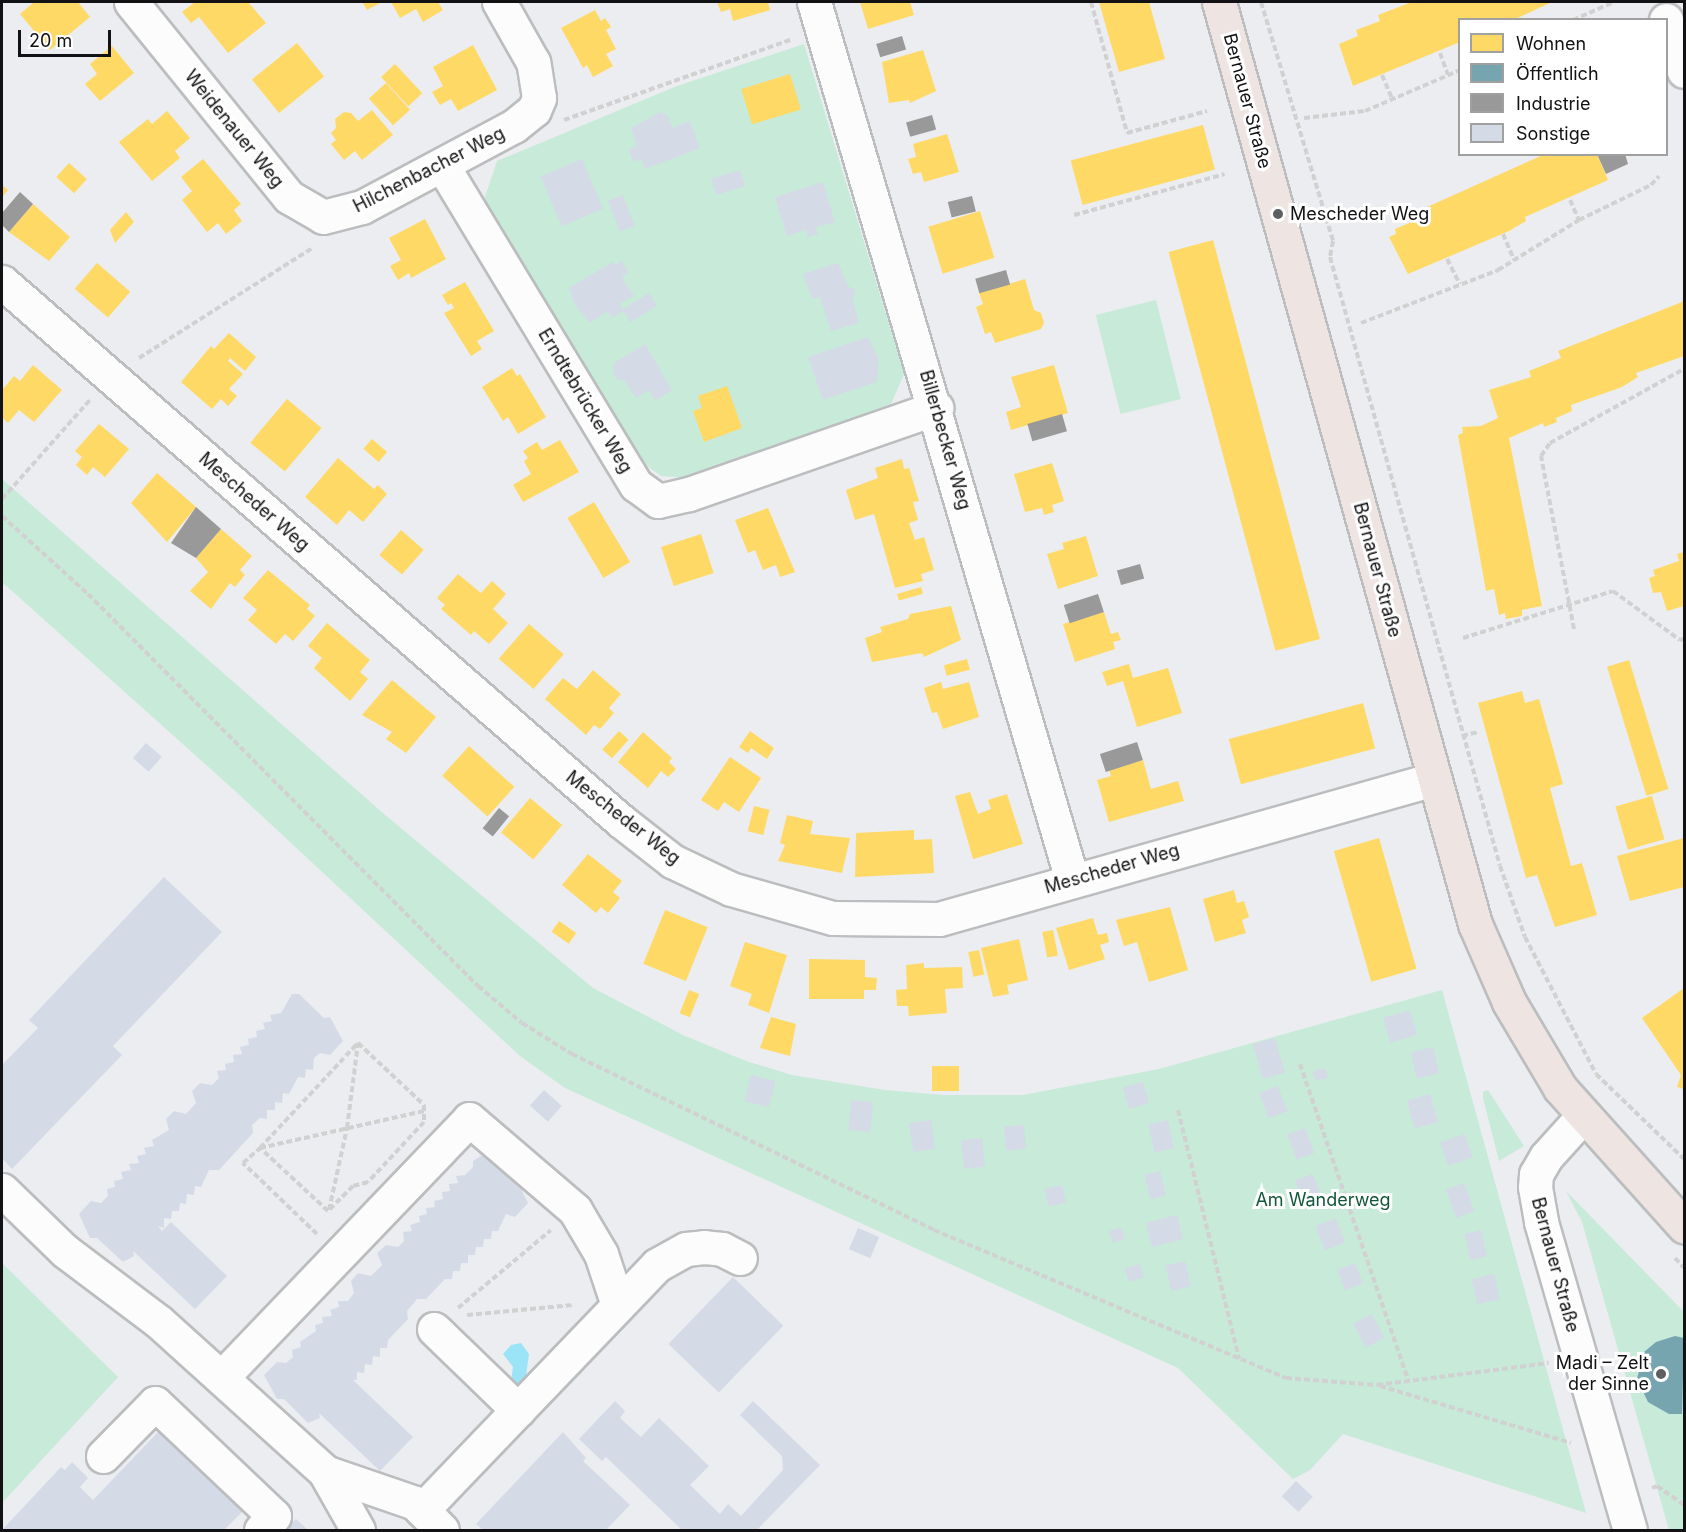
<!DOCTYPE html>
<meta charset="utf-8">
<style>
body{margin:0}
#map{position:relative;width:1686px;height:1532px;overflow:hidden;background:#ebedf0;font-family:Inter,sans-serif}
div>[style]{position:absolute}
.green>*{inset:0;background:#c7ead9;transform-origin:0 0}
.water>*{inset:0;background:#9be4f8}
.homes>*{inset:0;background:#ffd966;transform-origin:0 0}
.public>*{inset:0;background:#76a5af}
.industry>*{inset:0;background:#999;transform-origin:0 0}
.building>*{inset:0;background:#d4dbe7;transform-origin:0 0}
.path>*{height:4px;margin-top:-2px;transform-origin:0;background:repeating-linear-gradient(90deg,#d1d1d1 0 6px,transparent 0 9px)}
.roads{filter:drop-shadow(2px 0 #bbbdbe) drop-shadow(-2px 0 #bbbdbe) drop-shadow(0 2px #bbbdbe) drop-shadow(0 -2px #bbbdbe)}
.minor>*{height:33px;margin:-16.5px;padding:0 16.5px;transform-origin:16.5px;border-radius:16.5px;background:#fcfcfd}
.major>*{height:33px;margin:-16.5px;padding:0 16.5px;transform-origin:16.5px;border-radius:16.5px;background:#eee4e2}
.dots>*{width:16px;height:16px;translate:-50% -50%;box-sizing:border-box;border:3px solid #fff;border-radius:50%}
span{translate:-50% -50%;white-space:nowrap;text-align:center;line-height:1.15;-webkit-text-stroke:6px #fff;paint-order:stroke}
.street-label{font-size:18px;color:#121214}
.poi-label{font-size:18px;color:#121214}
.left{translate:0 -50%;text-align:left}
.right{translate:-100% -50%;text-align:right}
.park-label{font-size:18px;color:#12563b}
.frame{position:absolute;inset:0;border:3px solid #121214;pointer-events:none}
.legend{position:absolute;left:1458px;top:18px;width:210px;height:138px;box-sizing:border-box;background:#fff;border:2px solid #a0a0a1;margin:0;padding:8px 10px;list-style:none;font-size:18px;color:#121214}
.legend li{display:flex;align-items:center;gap:12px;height:30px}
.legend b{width:30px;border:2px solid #a0a0a1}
.scale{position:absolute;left:18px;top:30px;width:93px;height:27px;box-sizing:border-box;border:3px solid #121214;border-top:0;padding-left:8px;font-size:18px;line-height:21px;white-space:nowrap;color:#121214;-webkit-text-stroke:4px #fff;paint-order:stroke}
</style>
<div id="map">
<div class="green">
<div style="clip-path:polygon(804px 44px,904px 374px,891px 404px,690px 478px,661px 476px,635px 457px,483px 203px,497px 161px,677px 86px)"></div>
<div style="left:1156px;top:300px;width:102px;height:62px;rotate:76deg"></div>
<div style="clip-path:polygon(2px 479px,384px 814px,593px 988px,685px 1036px,746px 1061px,792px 1075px,885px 1090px,944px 1095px,1023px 1095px,1159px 1069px,1442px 990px,1586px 1513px,1343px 1434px,1310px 1470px,1293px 1479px,1178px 1368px,565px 1088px,520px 1056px,233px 789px,2px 582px)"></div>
<div style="clip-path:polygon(1488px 1090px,1524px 1146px,1499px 1161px,1483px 1098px,1483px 1092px)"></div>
<div style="clip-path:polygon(1566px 1191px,1684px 1312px,1684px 1530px,1669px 1530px,1582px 1222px)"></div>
<div style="clip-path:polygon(2px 1263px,118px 1377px,2px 1503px)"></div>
</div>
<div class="water">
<div style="clip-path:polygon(521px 1343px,529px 1354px,525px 1383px,520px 1391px,511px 1381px,513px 1367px,503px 1354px,511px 1345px)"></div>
</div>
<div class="homes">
<div style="clip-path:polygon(34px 2px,78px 2px,90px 17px,50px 50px,20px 14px)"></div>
<div style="clip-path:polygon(195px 2px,248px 2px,266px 23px,228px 53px,199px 17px,191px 23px,182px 12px)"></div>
<div style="clip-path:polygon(362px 2px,380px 2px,380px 3px,367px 10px)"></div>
<div style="clip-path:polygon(391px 2px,438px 2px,443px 10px,423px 22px,416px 9px,400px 18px)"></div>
<div style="clip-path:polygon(717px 2px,768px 2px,770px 10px,733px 21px,730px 9px,721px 12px)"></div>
<div style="clip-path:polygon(860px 2px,910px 2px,914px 15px,868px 29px)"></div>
<div style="clip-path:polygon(1099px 2px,1149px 2px,1165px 59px,1119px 72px)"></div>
<div style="clip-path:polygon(1412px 2px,1552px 2px,1513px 20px,1460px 20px,1460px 42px,1353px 86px,1339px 44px,1358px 36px,1356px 30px,1380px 21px,1378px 15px)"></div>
<div style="clip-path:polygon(595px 10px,601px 21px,605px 18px,611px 27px,606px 30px,616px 49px,606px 54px,613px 66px,593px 77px,587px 65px,583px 68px,561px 28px)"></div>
<div style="left:297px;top:43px;width:43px;height:58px;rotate:51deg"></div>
<div style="clip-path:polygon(473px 45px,497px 90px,458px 111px,451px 99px,440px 105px,432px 92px,443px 86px,433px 67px)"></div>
<div style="clip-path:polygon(112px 46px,134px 73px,100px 101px,85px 84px,97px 74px,90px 64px)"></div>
<div style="clip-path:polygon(923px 50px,936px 91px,910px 103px,909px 100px,889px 103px,882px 62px)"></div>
<div style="left:395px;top:64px;width:40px;height:19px;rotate:47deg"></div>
<div style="left:790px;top:74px;width:37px;height:51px;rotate:73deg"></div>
<div style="left:386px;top:83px;width:36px;height:23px;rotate:48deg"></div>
<div style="clip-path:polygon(372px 110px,393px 135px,362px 160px,355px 151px,344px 160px,331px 144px,336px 140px,331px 133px,336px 128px,335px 119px,344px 112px,351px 113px,358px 121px)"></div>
<div style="clip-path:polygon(167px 111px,190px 138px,175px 151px,180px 158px,152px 181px,119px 142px,148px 119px,152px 124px)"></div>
<div style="left:1203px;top:125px;width:46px;height:137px;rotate:75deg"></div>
<div style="clip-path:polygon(947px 134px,959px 172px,924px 182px,921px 172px,913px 174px,908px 159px,916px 157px,913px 144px)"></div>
<div style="clip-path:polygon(1545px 154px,1597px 154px,1608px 180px,1525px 217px,1526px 221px,1509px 231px,1408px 274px,1389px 237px,1396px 234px,1395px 229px,1419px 219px,1416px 212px)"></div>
<div style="clip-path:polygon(203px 159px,241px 204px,234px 210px,242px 221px,226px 234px,218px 223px,207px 232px,182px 200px,192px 191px,181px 177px)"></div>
<div style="left:69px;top:163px;width:24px;height:19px;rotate:42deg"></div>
<div style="clip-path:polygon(2px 185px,8px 190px,2px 197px)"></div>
<div style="clip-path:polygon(33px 204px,70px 237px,49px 261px,9px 232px)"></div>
<div style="left:980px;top:211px;width:49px;height:54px;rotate:73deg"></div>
<div style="clip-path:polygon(126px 212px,134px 222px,115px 243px,110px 230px)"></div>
<div style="clip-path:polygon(425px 219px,446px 259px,411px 278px,409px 273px,398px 280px,390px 266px,401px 260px,389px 238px)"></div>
<div style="left:1213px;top:240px;width:413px;height:46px;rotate:75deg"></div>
<div style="left:97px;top:263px;width:44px;height:34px;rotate:41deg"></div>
<div style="clip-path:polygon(1025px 279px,1034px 310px,1041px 313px,1044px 323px,1041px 329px,995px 343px,991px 332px,985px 334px,976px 307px,983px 304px,979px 293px)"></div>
<div style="clip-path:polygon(465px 282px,494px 331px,477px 341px,482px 349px,471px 356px,444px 313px,454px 308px,451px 303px,448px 305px,442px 295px)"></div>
<div style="clip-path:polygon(1684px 296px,1684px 356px,1636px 373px,1638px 377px,1622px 387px,1571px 405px,1572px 411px,1556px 418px,1557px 422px,1544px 427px,1543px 423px,1509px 438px,1542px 606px,1522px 610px,1522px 616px,1506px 619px,1505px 613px,1499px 615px,1494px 589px,1486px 591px,1458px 435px,1463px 433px,1462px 427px,1481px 426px,1498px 418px,1489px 390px,1531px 377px,1529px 371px,1561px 358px,1558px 351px,1682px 302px)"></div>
<div style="clip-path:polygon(229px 333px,256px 357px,245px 371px,230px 358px,228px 361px,243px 374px,229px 389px,237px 396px,228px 406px,221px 399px,212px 409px,181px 382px,211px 346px,214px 349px)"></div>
<div style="clip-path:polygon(33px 365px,62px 390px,34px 422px,19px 410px,8px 423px,2px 417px,2px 390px,14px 376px,20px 381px)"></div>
<div style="clip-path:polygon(1054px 365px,1068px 413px,1011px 430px,1006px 412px,1021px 407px,1011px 377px)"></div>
<div style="clip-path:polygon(512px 368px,517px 376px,520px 374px,546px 417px,518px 434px,508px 417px,503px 421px,482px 387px)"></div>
<div style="clip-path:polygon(727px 386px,742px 428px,704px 442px,693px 411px,702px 408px,698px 396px)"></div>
<div style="left:287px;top:399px;width:45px;height:57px;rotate:40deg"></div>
<div style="clip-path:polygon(99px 424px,129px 449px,105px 477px,93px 467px,87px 475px,76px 465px,82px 457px,75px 451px)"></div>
<div style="left:372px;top:439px;width:20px;height:13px;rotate:41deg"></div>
<div style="clip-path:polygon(560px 440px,579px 472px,523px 502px,513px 485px,531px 474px,524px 461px,528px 458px,523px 451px,537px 442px,542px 450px)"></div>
<div style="clip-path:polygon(338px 458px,374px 489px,378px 485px,387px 494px,363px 522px,349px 510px,337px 525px,305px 497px)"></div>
<div style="clip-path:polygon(902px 459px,904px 469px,909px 468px,919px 501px,913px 502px,918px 520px,909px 523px,915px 540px,924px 537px,934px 570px,921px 574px,923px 581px,895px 588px,874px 514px,855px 520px,846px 490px,878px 478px,875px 468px)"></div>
<div style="clip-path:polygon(1052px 463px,1064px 501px,1052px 505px,1054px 512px,1044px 515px,1042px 508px,1025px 512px,1014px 474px)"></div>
<div style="clip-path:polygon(157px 473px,196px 507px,167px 542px,131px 503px)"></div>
<div style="left:594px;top:502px;width:70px;height:31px;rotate:59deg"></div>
<div style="clip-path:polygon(768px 508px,795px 572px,780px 577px,776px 565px,763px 570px,755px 550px,748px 553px,735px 520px)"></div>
<div style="clip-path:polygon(221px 529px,252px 556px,240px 570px,245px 575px,235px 587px,230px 583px,211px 609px,190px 591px,208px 572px,196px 558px)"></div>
<div style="left:401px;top:530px;width:30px;height:33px;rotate:41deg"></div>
<div style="left:701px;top:534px;width:41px;height:42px;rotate:72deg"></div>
<div style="clip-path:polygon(1086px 536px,1098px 576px,1058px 589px,1047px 554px,1064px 549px,1062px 543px)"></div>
<div style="clip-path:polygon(1684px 552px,1684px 606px,1667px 611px,1661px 592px,1653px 593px,1649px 578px,1655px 576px,1653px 570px,1679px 561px,1677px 554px)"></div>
<div style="clip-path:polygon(268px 570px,310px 605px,307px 609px,315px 616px,293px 641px,285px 634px,276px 644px,248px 620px,257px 610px,243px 598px)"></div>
<div style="clip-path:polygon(458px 574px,481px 593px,492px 581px,506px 594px,493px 609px,508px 623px,489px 644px,474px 631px,471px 635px,441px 609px,445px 605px,437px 598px)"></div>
<div style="left:921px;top:587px;width:7px;height:25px;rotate:74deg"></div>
<div style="clip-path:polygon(951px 606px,961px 640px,924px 657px,922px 653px,872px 662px,865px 638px,882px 632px,880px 627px,908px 619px,910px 614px)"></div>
<div style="clip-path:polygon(1104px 612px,1111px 634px,1118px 632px,1121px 640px,1113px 642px,1115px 649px,1075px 662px,1063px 624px)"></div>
<div style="clip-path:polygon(327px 623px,370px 660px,360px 672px,368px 679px,350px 701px,314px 668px,322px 658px,308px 646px)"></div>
<div style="left:529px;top:624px;width:46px;height:46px;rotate:41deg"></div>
<div style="left:967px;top:659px;width:11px;height:24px;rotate:75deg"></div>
<div style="left:1629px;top:660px;width:135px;height:23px;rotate:73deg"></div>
<div style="clip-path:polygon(1129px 664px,1133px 678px,1168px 668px,1182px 713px,1137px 727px,1123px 681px,1107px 686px,1102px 672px)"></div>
<div style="clip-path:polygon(593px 670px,621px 694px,609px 708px,614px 713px,600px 729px,594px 725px,586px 735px,545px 699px,563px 678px,577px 689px)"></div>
<div style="clip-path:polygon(392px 680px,436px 717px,406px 753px,386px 739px,392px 732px,362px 715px)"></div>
<div style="clip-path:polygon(941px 682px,943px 689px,969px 682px,979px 717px,943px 729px,937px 712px,932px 713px,924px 688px)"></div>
<div style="clip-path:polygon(1522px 691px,1525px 703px,1539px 699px,1563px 784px,1550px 788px,1571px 866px,1582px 863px,1597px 915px,1555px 927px,1537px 875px,1526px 878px,1478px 703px)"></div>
<div style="left:1363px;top:703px;width:47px;height:139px;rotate:75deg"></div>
<div style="left:619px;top:731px;width:13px;height:25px;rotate:42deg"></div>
<div style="clip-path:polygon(750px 731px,774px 748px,767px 759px,751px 748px,748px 753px,739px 747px)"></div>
<div style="clip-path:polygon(643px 732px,672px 758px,669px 762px,676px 769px,668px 777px,661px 771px,648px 788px,618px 762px)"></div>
<div style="left:469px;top:746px;width:61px;height:40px;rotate:42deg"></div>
<div style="clip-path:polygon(730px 757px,761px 778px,739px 812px,724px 802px,718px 811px,701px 800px)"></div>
<div style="clip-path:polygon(1143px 760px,1151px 789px,1178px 781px,1184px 801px,1109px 822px,1097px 780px,1111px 776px,1109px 770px)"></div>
<div style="clip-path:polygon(970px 792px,978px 814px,991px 809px,988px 800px,1007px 794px,1023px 844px,973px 859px,955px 796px)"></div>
<div style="left:1652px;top:796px;width:45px;height:38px;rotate:74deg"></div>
<div style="left:530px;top:798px;width:42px;height:45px;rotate:40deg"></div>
<div style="left:754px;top:806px;width:16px;height:26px;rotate:14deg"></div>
<div style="clip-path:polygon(787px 815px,813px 821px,810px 834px,850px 838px,842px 873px,778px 861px,785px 845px,780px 843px)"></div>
<div style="clip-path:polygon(914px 830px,914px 840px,932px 839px,934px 873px,855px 877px,856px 833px)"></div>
<div style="left:1379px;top:838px;width:136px;height:47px;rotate:74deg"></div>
<div style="clip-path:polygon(1684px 838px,1684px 887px,1630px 901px,1617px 856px)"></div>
<div style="clip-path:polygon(588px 854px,622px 881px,613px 892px,620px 898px,608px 913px,601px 907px,596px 913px,562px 885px)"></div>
<div style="clip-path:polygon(1234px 890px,1237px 903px,1244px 901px,1249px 917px,1242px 920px,1246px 933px,1215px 942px,1203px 899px)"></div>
<div style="clip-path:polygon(1170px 907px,1188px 970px,1149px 982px,1137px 942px,1124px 946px,1116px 920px)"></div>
<div style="left:665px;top:910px;width:46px;height:58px;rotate:22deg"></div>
<div style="clip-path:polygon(1093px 918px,1098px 935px,1107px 933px,1109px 942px,1100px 945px,1105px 959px,1069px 970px,1056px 928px)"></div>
<div style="left:559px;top:921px;width:21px;height:13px;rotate:35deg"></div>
<div style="left:1053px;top:930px;width:26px;height:11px;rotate:79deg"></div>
<div style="clip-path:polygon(1019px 939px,1028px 980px,1007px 985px,1009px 994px,993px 997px,981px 948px)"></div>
<div style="clip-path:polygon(745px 942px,787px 955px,769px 1013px,748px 1005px,752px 994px,730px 986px)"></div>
<div style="left:979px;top:950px;width:25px;height:11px;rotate:78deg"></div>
<div style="clip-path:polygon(809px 959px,865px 960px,865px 977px,877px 978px,876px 990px,864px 990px,864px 999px,809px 999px)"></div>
<div style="clip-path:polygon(924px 963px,924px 968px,962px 967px,963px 988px,945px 989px,947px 1013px,909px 1016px,908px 1006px,897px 1006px,896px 990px,907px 989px,906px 965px)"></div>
<div style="clip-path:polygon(1684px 988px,1684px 1089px,1677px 1087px,1681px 1075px,1642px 1018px)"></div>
<div style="left:689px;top:990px;width:11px;height:25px;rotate:22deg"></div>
<div style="clip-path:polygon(771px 1017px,796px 1024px,790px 1056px,760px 1048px)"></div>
<div style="left:959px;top:1066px;width:25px;height:27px;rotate:90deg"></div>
</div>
<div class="public">
<div style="clip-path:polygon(1675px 1336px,1684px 1338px,1682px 1414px,1669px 1414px,1648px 1402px,1637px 1379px,1644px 1352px,1656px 1342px)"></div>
</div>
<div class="industry">
<div style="left:902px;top:36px;width:14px;height:27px;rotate:73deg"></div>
<div style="left:932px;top:115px;width:15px;height:27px;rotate:74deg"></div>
<div style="clip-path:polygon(1597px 154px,1625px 154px,1628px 164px,1606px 174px)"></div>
<div style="clip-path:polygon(20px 192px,33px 204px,9px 232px,2px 225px,2px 213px)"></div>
<div style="left:972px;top:196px;width:16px;height:25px;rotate:76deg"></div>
<div style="left:1006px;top:270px;width:15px;height:32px;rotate:74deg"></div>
<div style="left:1062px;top:414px;width:18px;height:36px;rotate:74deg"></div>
<div style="clip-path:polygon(196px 507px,221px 529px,196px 558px,171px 543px)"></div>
<div style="left:1140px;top:564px;width:15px;height:24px;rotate:74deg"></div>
<div style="left:1098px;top:594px;width:19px;height:36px;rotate:72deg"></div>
<div style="left:1137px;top:742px;width:19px;height:39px;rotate:72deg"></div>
<div style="left:499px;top:808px;width:13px;height:26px;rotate:39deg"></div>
</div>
<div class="building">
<div style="clip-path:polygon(661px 112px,668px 116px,673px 128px,690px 121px,700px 148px,645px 169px,642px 159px,633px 162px,629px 149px,637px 146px,631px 128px)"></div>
<div style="left:582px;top:159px;width:54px;height:45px;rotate:67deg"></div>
<div style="left:740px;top:170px;width:17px;height:30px;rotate:73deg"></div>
<div style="clip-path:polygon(823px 182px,835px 222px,816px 227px,818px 234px,808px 237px,806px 230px,787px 236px,775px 197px)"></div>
<div style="left:623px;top:195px;width:33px;height:16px;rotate:69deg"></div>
<div style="clip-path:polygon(622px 261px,629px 272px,622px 277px,634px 296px,620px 304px,624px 311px,612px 318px,608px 311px,590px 323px,575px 305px,569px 288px,613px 262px,615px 265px)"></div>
<div style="clip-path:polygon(838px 263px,849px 287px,855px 290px,853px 300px,859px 323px,831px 331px,820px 297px,812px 299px,803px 274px)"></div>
<div style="left:649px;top:293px;width:15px;height:31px;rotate:58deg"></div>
<div style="clip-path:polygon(868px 337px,879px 360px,877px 382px,823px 400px,808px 357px)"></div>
<div style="clip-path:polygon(645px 344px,672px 390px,655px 401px,649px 390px,636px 398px,624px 380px,618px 380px,613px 372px,614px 363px)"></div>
<div style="left:146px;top:743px;width:21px;height:20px;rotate:41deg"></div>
<div style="clip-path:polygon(164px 877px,222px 932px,113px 1046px,122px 1055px,12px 1169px,2px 1158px,2px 1065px,38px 1028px,29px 1020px)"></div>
<div style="clip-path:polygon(292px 994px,299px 994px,324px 1018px,330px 1017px,343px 1041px,330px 1055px,320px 1053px,314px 1058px,313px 1070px,306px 1069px,305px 1078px,298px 1077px,289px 1094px,283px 1093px,282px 1103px,275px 1102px,275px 1110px,267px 1110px,267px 1119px,260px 1118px,252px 1125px,253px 1133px,219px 1170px,209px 1170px,201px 1187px,195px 1186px,194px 1195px,187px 1194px,186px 1204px,180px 1203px,179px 1211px,172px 1211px,171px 1219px,164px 1218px,164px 1228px,158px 1226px,162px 1231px,171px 1222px,227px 1276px,195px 1309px,133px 1251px,134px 1256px,123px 1262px,97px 1238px,90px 1238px,79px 1214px,91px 1201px,101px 1203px,108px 1196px,107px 1189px,115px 1187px,114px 1181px,123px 1179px,121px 1172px,131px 1170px,129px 1164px,139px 1163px,137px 1156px,146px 1154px,144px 1148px,154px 1146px,152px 1140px,169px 1130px,166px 1119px,174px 1111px,186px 1114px,196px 1103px,192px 1091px,200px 1083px,212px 1085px,219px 1078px,217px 1071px,226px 1070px,225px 1064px,234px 1062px,233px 1055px,242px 1054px,240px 1047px,249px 1045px,248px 1039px,257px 1037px,256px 1031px,265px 1029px,263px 1023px,272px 1021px,270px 1015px,281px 1013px)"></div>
<div style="left:1410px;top:1010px;width:26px;height:28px;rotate:74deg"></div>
<div style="left:1275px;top:1038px;width:36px;height:23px;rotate:74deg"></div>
<div style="left:1433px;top:1047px;width:27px;height:23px;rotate:77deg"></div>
<div style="left:1325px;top:1068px;width:10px;height:13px;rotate:73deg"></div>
<div style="left:751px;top:1075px;width:25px;height:27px;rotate:14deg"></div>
<div style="left:1143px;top:1082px;width:22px;height:21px;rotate:74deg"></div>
<div style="left:1278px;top:1086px;width:27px;height:20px;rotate:70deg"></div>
<div style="left:544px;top:1090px;width:24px;height:21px;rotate:42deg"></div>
<div style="left:1430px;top:1094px;width:29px;height:24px;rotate:74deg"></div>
<div style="left:851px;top:1100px;width:22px;height:30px;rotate:5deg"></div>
<div style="left:931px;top:1120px;width:29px;height:22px;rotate:82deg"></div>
<div style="left:1168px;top:1120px;width:29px;height:20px;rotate:78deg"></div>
<div style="left:1024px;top:1125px;width:24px;height:20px;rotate:85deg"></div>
<div style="left:1305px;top:1128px;width:27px;height:19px;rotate:70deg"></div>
<div style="left:1465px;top:1134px;width:25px;height:26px;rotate:72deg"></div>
<div style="left:982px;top:1138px;width:29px;height:21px;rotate:84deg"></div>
<div style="clip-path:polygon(484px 1154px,509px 1179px,516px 1179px,528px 1203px,515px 1217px,506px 1214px,498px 1231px,492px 1231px,491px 1239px,484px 1239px,483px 1247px,476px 1247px,475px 1255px,468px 1255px,468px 1263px,461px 1263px,460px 1271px,453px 1271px,452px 1279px,445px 1279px,426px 1299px,417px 1299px,407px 1311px,408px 1319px,388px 1340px,387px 1348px,380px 1348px,380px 1357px,373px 1356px,372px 1365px,365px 1364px,364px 1373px,357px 1372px,357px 1380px,353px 1380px,413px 1437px,380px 1471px,319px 1413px,320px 1418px,308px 1423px,284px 1399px,277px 1399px,264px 1375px,277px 1362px,286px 1363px,293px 1357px,292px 1350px,301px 1347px,300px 1342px,316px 1331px,315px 1325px,323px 1323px,322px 1317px,332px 1316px,330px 1310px,339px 1307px,338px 1301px,348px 1301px,354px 1293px,351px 1281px,358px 1273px,371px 1276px,382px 1265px,377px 1253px,386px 1245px,398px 1247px,404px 1241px,403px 1232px,412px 1231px,410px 1225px,420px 1222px,419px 1216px,427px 1214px,426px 1208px,435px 1207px,434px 1201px,443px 1199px,442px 1192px,450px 1191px,449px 1184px,458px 1183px,456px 1176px,465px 1175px,473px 1167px,473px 1161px)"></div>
<div style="left:1160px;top:1171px;width:25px;height:16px;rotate:76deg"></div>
<div style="left:1313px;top:1174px;width:23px;height:19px;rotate:70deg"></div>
<div style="left:1464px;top:1183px;width:30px;height:19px;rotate:70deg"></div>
<div style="left:1062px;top:1185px;width:18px;height:18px;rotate:77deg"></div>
<div style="left:1177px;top:1215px;width:25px;height:32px;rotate:76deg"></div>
<div style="left:1336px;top:1218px;width:26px;height:22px;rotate:69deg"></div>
<div style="left:1121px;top:1227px;width:12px;height:13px;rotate:70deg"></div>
<div style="left:858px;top:1228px;width:23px;height:23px;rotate:23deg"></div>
<div style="left:1481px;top:1230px;width:27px;height:17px;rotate:77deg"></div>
<div style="left:1185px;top:1261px;width:26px;height:20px;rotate:77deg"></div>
<div style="left:1355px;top:1263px;width:22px;height:19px;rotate:69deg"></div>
<div style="left:1140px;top:1264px;width:14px;height:16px;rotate:73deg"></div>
<div style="left:1494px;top:1274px;width:26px;height:23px;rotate:77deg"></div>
<div style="left:733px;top:1277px;width:70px;height:93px;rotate:44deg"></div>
<div style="left:1372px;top:1314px;width:27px;height:21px;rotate:63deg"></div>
<div style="clip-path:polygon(615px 1401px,625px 1411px,620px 1418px,641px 1437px,659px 1418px,709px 1466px,690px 1485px,720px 1514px,728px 1504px,741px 1516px,783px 1470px,782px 1456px,740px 1415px,753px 1401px,820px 1465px,757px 1530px,682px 1530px,606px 1457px,602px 1461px,579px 1439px)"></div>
<div style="clip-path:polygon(159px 1431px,189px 1461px,195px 1455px,217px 1477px,212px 1482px,243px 1511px,224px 1530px,2px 1530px,61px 1467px,65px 1470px,72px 1462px,88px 1478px,80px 1487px,93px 1500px)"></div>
<div style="clip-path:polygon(563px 1432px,586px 1458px,583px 1461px,630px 1505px,606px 1530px,483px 1530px,476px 1524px)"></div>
<div style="left:1296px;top:1481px;width:23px;height:21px;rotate:43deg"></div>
<div style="clip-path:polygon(296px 1519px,308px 1530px,285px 1530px)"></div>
</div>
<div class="path">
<div style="left:1091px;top:2px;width:136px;rotate:74.6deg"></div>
<div style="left:1127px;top:133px;width:83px;rotate:-15.4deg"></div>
<div style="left:1261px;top:2px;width:250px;rotate:73.2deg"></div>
<div style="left:1333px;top:241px;width:16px;rotate:101deg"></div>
<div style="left:1330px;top:257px;width:632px;rotate:74.4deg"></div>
<div style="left:1500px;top:866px;width:75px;rotate:70.6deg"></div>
<div style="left:1525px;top:937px;width:154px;rotate:62.6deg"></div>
<div style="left:1596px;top:1074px;width:122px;rotate:44deg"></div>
<div style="left:1573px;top:20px;width:45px;rotate:-23.7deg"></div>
<div style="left:1440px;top:53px;width:23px;rotate:70deg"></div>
<div style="left:1382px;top:75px;width:26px;rotate:67deg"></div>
<div style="left:1304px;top:118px;width:61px;rotate:-6.5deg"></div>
<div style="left:1365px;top:111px;width:103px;rotate:-23.3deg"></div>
<div style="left:564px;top:120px;width:243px;rotate:-19.5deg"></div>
<div style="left:1570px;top:200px;width:22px;rotate:66deg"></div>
<div style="left:1074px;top:215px;width:156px;rotate:-15.2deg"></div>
<div style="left:1503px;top:234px;width:28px;rotate:67deg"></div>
<div style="left:1447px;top:259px;width:28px;rotate:63deg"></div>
<div style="left:1361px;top:323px;width:147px;rotate:-21.1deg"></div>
<div style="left:1498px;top:270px;width:95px;rotate:-31.7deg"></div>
<div style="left:1579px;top:220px;width:80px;rotate:-25.9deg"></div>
<div style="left:1651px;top:185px;width:12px;rotate:-48deg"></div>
<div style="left:139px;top:358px;width:205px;rotate:-32.4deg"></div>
<div style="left:2px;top:499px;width:132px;rotate:-48.4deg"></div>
<div style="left:2px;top:516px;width:116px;rotate:42.2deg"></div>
<div style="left:88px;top:594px;width:553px;rotate:45.15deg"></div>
<div style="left:478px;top:986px;width:57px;rotate:40.1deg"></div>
<div style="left:522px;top:1023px;width:59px;rotate:31.8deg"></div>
<div style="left:572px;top:1054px;width:403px;rotate:25.9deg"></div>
<div style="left:934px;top:1230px;width:382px;rotate:22.8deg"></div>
<div style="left:1286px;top:1378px;width:91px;rotate:4.4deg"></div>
<div style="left:1377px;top:1385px;width:173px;rotate:-7.3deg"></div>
<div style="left:1574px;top:629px;width:176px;rotate:-100.8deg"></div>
<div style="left:1541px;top:456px;width:16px;rotate:-55deg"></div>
<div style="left:1550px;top:443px;width:153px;rotate:-28.9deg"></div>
<div style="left:1463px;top:638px;width:157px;rotate:-17.4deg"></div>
<div style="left:1613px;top:591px;width:83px;rotate:36.2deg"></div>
<div style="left:1680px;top:640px;width:4px;rotate:-14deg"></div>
<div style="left:1462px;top:736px;width:16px;rotate:-14deg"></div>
<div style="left:358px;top:1043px;width:91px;rotate:43.2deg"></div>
<div style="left:424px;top:1105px;width:17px;rotate:90deg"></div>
<div style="left:424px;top:1122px;width:82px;rotate:133deg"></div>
<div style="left:368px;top:1182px;width:16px;rotate:165deg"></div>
<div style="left:353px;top:1186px;width:35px;rotate:135deg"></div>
<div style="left:328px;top:1211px;width:93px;rotate:-137.2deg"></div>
<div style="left:260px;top:1148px;width:144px;rotate:-47deg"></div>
<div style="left:1300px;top:1064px;width:334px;rotate:71.1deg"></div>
<div style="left:1178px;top:1110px;width:256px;rotate:76.2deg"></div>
<div style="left:329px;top:1210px;width:84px;rotate:-77.6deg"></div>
<div style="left:347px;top:1128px;width:86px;rotate:-82.6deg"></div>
<div style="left:317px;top:1234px;width:103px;rotate:-136.2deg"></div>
<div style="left:243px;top:1163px;width:23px;rotate:-41deg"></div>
<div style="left:260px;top:1148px;width:168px;rotate:-12.7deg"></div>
<div style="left:1675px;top:1258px;width:13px;rotate:48deg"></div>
<div style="left:458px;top:1308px;width:121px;rotate:-40deg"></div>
<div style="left:467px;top:1315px;width:106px;rotate:-5.4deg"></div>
<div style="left:1380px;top:1386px;width:199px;rotate:16.6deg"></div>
<div style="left:1652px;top:1488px;width:5px;rotate:-22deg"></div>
<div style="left:1657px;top:1486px;width:33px;rotate:35deg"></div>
</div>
<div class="roads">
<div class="minor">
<div style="left:131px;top:2px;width:251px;rotate:51deg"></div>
<div style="left:289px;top:197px;width:39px;rotate:30deg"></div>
<div style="left:323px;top:217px;width:40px;rotate:-14.4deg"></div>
<div style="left:362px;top:207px;width:172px;rotate:-28.1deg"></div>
<div style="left:514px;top:126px;width:26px;rotate:-39deg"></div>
<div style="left:534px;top:110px;width:13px;rotate:-67deg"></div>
<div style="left:539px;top:98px;width:36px;rotate:-99deg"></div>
<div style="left:533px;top:62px;width:69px;rotate:-119.5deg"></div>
<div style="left:814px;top:2px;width:915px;rotate:73.62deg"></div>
<div style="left:1666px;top:20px;width:54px;rotate:70.6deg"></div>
<div style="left:442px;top:165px;width:374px;rotate:58.8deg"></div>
<div style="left:636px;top:485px;width:27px;rotate:36deg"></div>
<div style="left:658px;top:501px;width:32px;rotate:-13deg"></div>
<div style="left:689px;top:494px;width:262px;rotate:-19.2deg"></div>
<div style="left:2px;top:282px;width:821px;rotate:41.05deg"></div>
<div style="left:621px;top:821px;width:65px;rotate:38.1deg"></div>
<div style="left:672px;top:861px;width:65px;rotate:25.4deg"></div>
<div style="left:731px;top:889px;width:106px;rotate:15.9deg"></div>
<div style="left:833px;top:918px;width:106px;rotate:0.5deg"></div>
<div style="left:939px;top:919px;width:514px;rotate:-15.79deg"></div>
<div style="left:1583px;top:1116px;width:55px;rotate:132.1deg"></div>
<div style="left:1546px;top:1157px;width:20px;rotate:120deg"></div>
<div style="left:1536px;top:1174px;width:13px;rotate:94deg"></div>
<div style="left:1535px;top:1187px;width:36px;rotate:80deg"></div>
<div style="left:1541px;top:1222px;width:321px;rotate:73.9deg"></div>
<div style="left:2px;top:1190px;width:88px;rotate:44.1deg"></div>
<div style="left:65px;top:1251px;width:116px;rotate:37deg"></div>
<div style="left:158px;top:1321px;width:225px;rotate:42.1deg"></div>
<div style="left:325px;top:1472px;width:95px;rotate:19deg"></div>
<div style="left:415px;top:1503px;width:38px;rotate:45deg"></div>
<div style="left:434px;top:1329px;width:117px;rotate:44deg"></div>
<div style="left:222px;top:1377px;width:357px;rotate:-46.2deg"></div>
<div style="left:469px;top:1119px;width:140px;rotate:40.6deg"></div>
<div style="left:575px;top:1210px;width:51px;rotate:59.4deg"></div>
<div style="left:601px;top:1254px;width:54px;rotate:71.6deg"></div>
<div style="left:103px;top:1456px;width:74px;rotate:-45.5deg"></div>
<div style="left:155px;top:1403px;width:164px;rotate:43.5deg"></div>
<div style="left:274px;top:1516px;width:19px;rotate:133deg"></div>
<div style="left:325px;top:1472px;width:67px;rotate:60.4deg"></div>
<div style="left:422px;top:1510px;width:339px;rotate:-46.2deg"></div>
<div style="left:657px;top:1265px;width:33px;rotate:-29deg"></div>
<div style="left:686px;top:1249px;width:18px;rotate:-6deg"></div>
<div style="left:704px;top:1247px;width:18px;rotate:6deg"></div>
<div style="left:722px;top:1249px;width:20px;rotate:27deg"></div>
</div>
<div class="major">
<div style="left:1219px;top:2px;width:957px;rotate:74.48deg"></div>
<div style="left:1475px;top:924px;width:85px;rotate:66.4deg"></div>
<div style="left:1509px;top:1002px;width:100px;rotate:59.3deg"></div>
<div style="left:1560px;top:1088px;width:186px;rotate:48.1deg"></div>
</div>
</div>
<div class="dots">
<div style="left:1278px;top:214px;background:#5e5f61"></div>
<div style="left:1661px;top:1374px;background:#5e5f61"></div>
</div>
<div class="street-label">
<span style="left:1247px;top:101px;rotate:75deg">Bernauer Straße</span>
<span style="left:234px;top:129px;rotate:51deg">Weidenauer Weg</span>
<span style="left:429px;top:170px;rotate:-27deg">Hilchenbacher Weg</span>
<span style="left:585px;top:401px;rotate:59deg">Erndtebrücker Weg</span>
<span style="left:945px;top:440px;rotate:74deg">Billerbecker Weg</span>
<span style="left:254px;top:502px;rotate:41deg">Mescheder Weg</span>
<span style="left:1377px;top:570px;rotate:75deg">Bernauer Straße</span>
<span style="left:623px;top:818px;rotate:38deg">Mescheder Weg</span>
<span style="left:1112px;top:869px;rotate:-16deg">Mescheder Weg</span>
<span style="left:1555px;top:1265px;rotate:75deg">Bernauer Straße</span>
</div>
<div class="poi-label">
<span class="left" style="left:1290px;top:214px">Mescheder Weg</span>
<span class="right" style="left:1649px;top:1374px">Madi – Zelt<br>der Sinne</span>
</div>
<div class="park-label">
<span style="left:1323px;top:1200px">Am Wanderweg</span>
</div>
<div class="frame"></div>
<ul class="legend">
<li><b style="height:16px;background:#ffd966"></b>Wohnen</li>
<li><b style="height:16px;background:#76a5af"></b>Öffentlich</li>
<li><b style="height:16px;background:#999"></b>Industrie</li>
<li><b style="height:16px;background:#d4dbe7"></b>Sonstige</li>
</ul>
<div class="scale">20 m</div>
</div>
